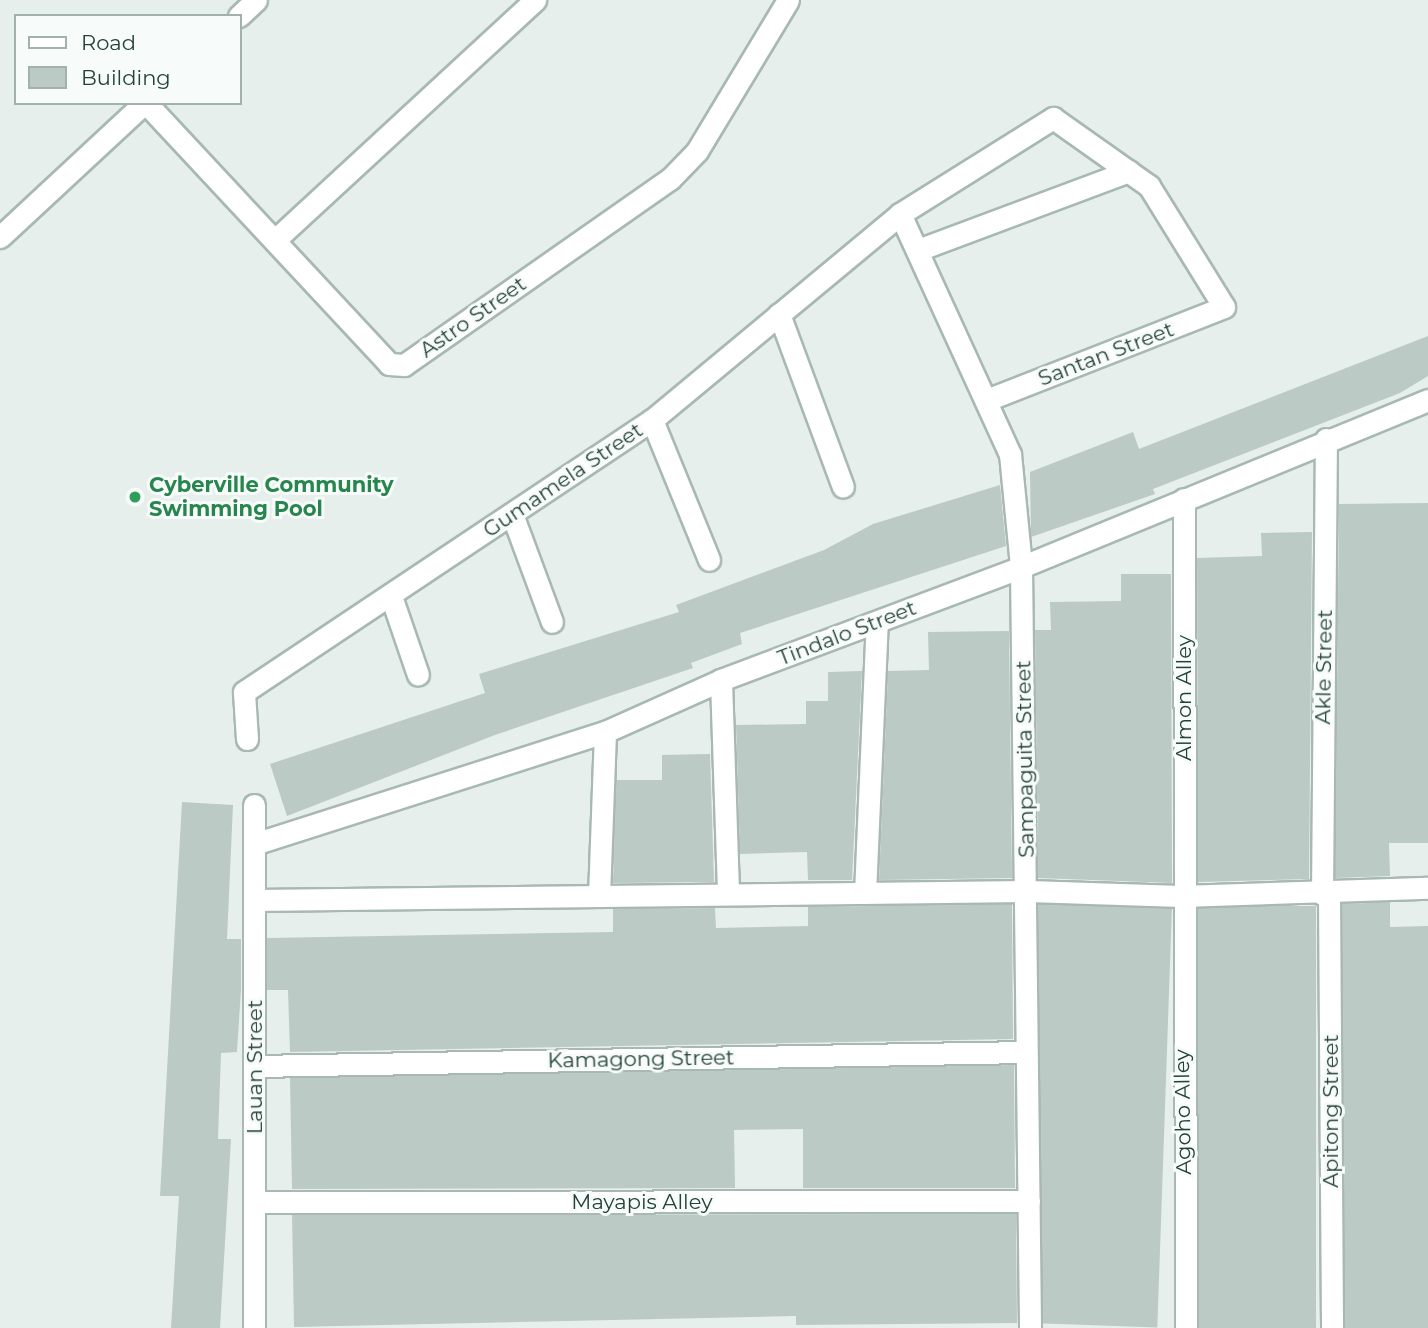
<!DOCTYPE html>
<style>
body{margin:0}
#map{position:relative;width:1428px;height:1328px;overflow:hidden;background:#e6efeb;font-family:Montserrat,sans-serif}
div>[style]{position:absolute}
.building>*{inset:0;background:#bbcac4;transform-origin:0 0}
.roads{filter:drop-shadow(2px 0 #a8b8b2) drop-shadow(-2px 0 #a8b8b2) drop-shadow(0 2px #a8b8b2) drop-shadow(0 -2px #a8b8b2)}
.street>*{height:21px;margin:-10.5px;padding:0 10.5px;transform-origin:10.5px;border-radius:10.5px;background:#fff}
.dots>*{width:19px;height:19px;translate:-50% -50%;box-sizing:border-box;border:4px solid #f7fbf9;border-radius:50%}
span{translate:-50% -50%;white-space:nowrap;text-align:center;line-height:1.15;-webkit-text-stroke:6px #f7fbf9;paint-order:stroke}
.street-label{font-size:21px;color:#24423a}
.leisure-label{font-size:21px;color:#27864d;font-weight:700}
.left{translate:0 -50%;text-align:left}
.legend{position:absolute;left:14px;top:14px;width:228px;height:91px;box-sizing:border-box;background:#f7fbf9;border:2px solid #a3b1ad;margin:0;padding:9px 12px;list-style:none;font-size:21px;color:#24423a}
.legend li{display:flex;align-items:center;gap:14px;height:35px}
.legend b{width:35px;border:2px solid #a3b1ad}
</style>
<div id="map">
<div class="building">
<div style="clip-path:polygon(1428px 336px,1428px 376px,1400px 393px,1153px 489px,1155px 494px,1031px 537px,1030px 472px,1133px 432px,1139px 449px)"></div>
<div style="clip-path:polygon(1000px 485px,1006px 546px,740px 633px,742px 644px,691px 663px,693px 668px,495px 735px,287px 816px,270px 764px,485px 693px,479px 674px,679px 612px,676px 605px,824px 550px,873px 524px)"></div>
<div style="clip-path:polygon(1428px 503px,1428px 843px,1389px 843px,1390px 876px,1335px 878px,1339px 504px)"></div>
<div style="clip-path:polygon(1312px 532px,1309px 879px,1198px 882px,1197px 558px,1262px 556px,1261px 533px)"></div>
<div style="clip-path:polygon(1121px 574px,1171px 574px,1172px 883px,1038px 878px,1035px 630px,1051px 630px,1050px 602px,1121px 601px)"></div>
<div style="clip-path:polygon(1009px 631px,1012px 878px,879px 880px,888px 671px,929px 670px,928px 632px)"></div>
<div style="clip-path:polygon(862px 671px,852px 880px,808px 880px,807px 852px,740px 854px,736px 725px,806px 724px,806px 701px,828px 701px,828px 672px)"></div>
<div style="clip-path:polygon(710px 754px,714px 882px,613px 883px,616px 780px,662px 780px,662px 755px)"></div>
<div style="clip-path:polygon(182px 802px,233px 805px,227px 939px,241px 939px,241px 989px,237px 1052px,221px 1053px,218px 1139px,231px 1139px,220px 1328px,171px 1328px,179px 1196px,160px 1196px)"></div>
<div style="clip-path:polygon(1390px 902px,1390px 927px,1428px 926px,1428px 1328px,1345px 1328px,1342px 904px)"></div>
<div style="clip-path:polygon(1012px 904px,1013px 1039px,290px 1052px,288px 990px,267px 990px,267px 938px,613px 932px,613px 909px,715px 908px,716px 928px,808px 926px,808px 907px)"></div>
<div style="left:1038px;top:904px;width:134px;height:419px;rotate:2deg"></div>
<div style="left:1316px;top:906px;width:422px;height:118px;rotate:90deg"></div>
<div style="clip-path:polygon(1014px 1065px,1015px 1188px,803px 1188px,803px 1129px,734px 1130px,735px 1188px,292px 1189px,290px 1078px)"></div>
<div style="clip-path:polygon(1016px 1214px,1017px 1323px,796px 1325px,796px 1316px,294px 1327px,292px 1215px)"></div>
</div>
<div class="roads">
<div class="street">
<div style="left:239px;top:16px;width:23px;rotate:-43deg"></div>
<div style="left:146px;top:103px;width:357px;rotate:47deg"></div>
<div style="left:389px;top:364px;width:15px;rotate:4deg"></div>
<div style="left:404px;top:365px;width:325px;rotate:-35deg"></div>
<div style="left:670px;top:179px;width:39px;rotate:-46deg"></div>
<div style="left:697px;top:151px;width:176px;rotate:-58.9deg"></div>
<div style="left:900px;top:214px;width:264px;rotate:65.4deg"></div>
<div style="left:1010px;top:454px;width:114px;rotate:84.4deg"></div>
<div style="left:1021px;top:567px;width:761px;rotate:89.32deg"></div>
<div style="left:0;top:237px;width:197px;rotate:-42.9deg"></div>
<div style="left:275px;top:240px;width:354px;rotate:-42.7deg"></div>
<div style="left:918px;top:250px;width:225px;rotate:-20.5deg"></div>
<div style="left:779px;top:314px;width:184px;rotate:69.7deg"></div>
<div style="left:652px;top:420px;width:151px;rotate:67.8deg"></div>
<div style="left:1184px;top:499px;width:829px;rotate:89.86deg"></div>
<div style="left:512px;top:514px;width:115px;rotate:69.7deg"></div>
<div style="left:391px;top:596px;width:83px;rotate:71.1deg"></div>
<div style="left:721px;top:680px;width:214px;rotate:88.1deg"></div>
<div style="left:247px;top:739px;width:47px;rotate:-93.7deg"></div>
<div style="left:244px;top:692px;width:490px;rotate:-33.7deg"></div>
<div style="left:652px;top:420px;width:322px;rotate:-39.7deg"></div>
<div style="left:900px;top:214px;width:181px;rotate:-32.1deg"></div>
<div style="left:1053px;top:118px;width:118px;rotate:35.3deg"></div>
<div style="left:1149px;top:186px;width:142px;rotate:58.2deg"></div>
<div style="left:1224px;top:307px;width:255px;rotate:158.6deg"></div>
<div style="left:254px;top:805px;width:523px;rotate:90deg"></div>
<div style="left:257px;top:843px;width:365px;rotate:-17.7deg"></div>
<div style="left:605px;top:732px;width:127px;rotate:-24.1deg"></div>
<div style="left:721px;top:680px;width:321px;rotate:-20.6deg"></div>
<div style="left:1021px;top:567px;width:440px;rotate:-22.3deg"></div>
<div style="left:865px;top:893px;width:271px;rotate:-87.5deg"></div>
<div style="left:1322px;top:894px;width:455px;rotate:-89.5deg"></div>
<div style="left:1329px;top:894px;width:434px;rotate:89.6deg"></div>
<div style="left:599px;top:896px;width:164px;rotate:-87.9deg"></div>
<div style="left:254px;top:900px;width:774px;rotate:-0.67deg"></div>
<div style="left:1028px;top:891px;width:153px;rotate:1.9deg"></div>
<div style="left:1181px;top:896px;width:247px;rotate:-1.9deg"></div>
<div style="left:255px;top:1066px;width:771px;rotate:-1.04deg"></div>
<div style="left:255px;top:1202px;width:774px;rotate:-0.07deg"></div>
</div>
</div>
<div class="dots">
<div style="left:135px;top:497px;background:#2e9e5b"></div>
</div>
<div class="street-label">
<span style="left:473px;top:317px;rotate:-35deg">Astro Street</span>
<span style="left:1106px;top:354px;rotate:-21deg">Santan Street</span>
<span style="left:563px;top:480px;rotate:-34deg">Gumamela Street</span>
<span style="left:847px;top:633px;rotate:-21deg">Tindalo Street</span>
<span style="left:1324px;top:667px;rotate:-89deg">Akle Street</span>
<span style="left:1184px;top:698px;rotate:-90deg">Almon Alley</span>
<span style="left:1025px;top:759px;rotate:-91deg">Sampaguita Street</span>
<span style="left:641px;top:1059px;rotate:-1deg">Kamagong Street</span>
<span style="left:255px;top:1067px;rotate:-90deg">Lauan Street</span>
<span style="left:1331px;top:1111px;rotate:-90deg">Apitong Street</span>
<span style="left:1183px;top:1112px;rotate:-91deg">Agoho Alley</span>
<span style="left:642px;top:1202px">Mayapis Alley</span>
</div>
<div class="leisure-label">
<span class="left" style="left:149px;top:497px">Cyberville Community<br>Swimming Pool</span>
</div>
<ul class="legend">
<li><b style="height:9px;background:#fff"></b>Road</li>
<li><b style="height:19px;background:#bbcac4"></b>Building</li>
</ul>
</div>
